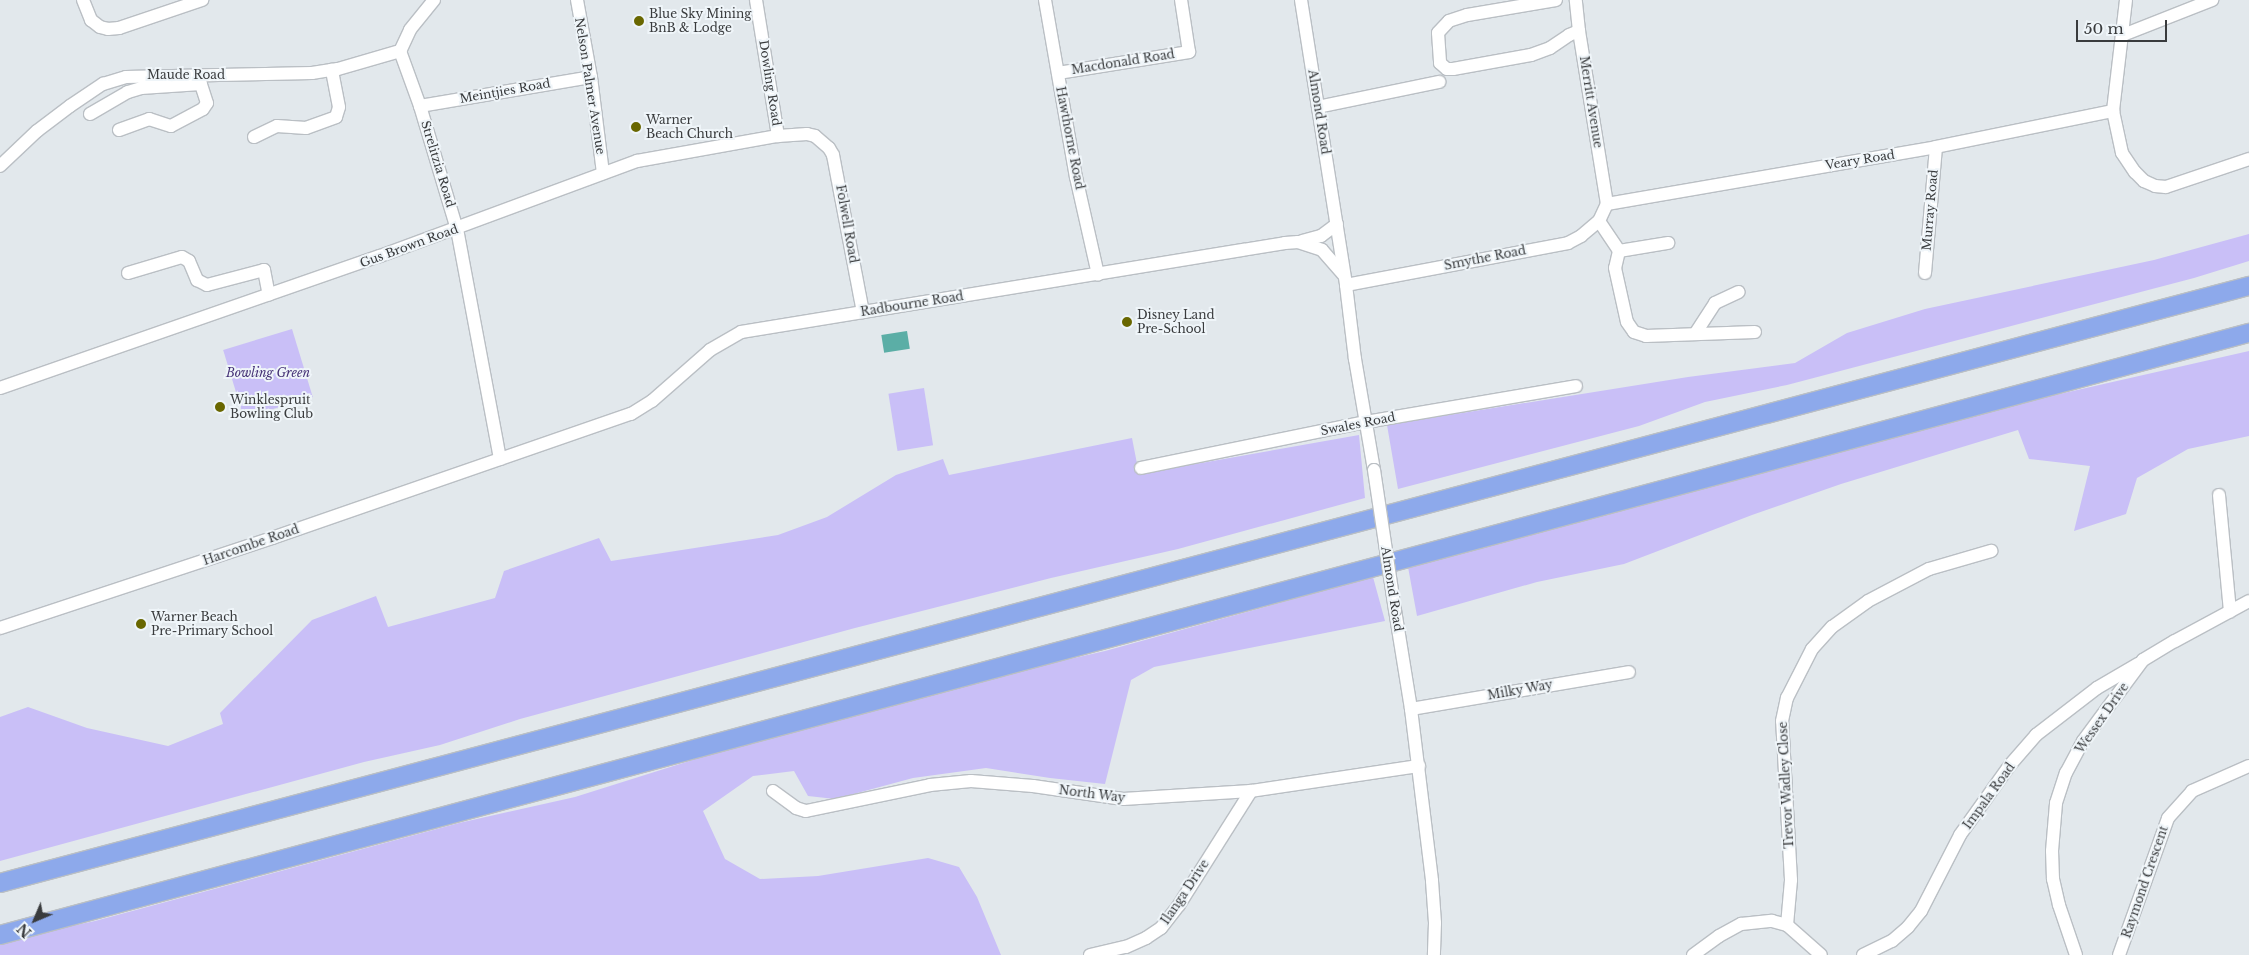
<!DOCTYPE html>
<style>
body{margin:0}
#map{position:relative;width:2249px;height:955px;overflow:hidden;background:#e2e8ec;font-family:"Libre Baskerville",serif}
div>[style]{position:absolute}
.green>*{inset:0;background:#c9bff7;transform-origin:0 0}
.water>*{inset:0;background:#5baea6;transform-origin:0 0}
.roads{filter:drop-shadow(1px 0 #babfc4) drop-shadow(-1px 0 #babfc4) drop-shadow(0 1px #babfc4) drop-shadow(0 -1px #babfc4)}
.minor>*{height:12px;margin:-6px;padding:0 6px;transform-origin:6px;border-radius:6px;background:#fff}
.highway>*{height:18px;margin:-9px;padding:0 9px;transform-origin:9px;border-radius:9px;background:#8da9eb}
.bridges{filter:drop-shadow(1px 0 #babfc4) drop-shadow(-1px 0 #babfc4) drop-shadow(0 1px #babfc4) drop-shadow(0 -1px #babfc4)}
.minor-bridge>*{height:12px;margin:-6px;padding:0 6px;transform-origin:6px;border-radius:6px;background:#fff}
.dots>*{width:14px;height:14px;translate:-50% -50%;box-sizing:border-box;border:2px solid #eff5f9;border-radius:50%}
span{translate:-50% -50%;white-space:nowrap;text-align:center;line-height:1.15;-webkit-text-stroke:4px #eff5f9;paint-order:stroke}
.poi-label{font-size:12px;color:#393b3d}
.left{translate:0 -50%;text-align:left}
.street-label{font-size:12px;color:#393b3d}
.park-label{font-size:12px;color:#443175;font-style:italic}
.north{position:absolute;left:10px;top:895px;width:50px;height:50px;-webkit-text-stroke:4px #eff5f9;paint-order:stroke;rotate:225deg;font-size:14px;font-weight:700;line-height:20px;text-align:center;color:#393b3d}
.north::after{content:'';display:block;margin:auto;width:18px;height:22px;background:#393b3d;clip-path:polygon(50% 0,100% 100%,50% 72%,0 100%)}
.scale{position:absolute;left:2076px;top:20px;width:91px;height:22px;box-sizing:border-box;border:2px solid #393b3d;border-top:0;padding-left:6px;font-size:15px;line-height:18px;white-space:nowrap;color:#393b3d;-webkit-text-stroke:4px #eff5f9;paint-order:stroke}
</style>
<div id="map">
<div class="green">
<div style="clip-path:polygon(2249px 234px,2249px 261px,2194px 278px,1787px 385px,1705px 402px,1639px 426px,1398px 489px,1387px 425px,1688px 377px,1795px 363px,1847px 333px,1925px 309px,2154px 260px)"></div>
<div style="left:292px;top:329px;width:71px;height:72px;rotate:73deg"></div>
<div style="clip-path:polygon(2249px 351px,2249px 436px,2188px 449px,2137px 478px,2126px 514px,2074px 531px,2090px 466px,2029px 459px,2018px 430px,1841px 484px,1752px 515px,1624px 564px,1537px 582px,1417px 616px,1408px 567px,2042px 398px)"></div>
<div style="left:924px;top:388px;width:58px;height:36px;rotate:81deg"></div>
<div style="clip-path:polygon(1359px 435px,1365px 498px,1178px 549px,1051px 578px,855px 628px,520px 719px,440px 745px,364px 762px,0 861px,0 717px,28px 707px,87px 728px,168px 746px,223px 724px,220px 713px,312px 620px,376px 596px,388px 627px,495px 598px,504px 571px,599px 538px,611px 561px,778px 535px,827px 517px,896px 475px,943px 459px,949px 475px,1132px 438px,1139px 474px)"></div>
<div style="clip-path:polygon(1373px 577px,1385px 621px,1154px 667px,1131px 680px,1105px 784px,1050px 778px,986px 768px,913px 778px,835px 799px,808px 796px,794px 771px,753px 776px,703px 811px,725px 859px,760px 879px,818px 876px,928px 858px,959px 867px,977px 897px,1001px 955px,0 955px,0 941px,95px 921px,459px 823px,575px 797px,702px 757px,986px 678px,1105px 651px)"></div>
</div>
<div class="water">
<div style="left:907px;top:331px;width:18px;height:26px;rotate:81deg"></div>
</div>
<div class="roads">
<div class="minor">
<div style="left:83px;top:0;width:22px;rotate:68deg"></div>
<div style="left:91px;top:20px;width:11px;rotate:38deg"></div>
<div style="left:100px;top:27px;width:8px;rotate:14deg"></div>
<div style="left:108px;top:29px;width:11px;rotate:-5deg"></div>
<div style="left:119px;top:28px;width:88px;rotate:-18.6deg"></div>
<div style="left:434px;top:0;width:38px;rotate:129deg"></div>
<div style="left:410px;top:30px;width:23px;rotate:115deg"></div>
<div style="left:400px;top:51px;width:59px;rotate:70deg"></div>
<div style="left:420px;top:106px;width:128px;rotate:73.3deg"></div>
<div style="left:457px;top:229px;width:234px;rotate:79.4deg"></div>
<div style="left:577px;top:0;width:78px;rotate:79.7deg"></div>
<div style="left:591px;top:77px;width:97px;rotate:82.9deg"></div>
<div style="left:756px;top:0;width:138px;rotate:80.8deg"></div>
<div style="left:1045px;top:0;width:180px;rotate:80.1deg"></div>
<div style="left:1076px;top:177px;width:100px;rotate:77.3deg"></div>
<div style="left:1301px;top:0;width:289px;rotate:81deg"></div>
<div style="left:1346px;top:285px;width:75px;rotate:83.1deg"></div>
<div style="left:1355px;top:359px;width:113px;rotate:80.3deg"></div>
<div style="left:1556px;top:0;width:90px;rotate:170.4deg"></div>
<div style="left:1467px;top:15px;width:19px;rotate:162deg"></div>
<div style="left:1449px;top:21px;width:16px;rotate:133deg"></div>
<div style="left:1438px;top:33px;width:30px;rotate:86deg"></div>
<div style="left:1440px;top:63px;width:9px;rotate:41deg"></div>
<div style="left:1447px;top:69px;width:6px"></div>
<div style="left:1453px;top:69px;width:79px;rotate:-10.2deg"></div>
<div style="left:1531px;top:55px;width:20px;rotate:-20deg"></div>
<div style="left:1550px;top:48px;width:23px;rotate:-34deg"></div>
<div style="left:1569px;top:35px;width:11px;rotate:-22deg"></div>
<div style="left:2126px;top:0;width:112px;rotate:96.7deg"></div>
<div style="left:2113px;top:111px;width:43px;rotate:77.9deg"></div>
<div style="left:2122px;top:153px;width:23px;rotate:56deg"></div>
<div style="left:2135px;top:172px;width:13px;rotate:45deg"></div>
<div style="left:2144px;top:181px;width:12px;rotate:24deg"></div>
<div style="left:2155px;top:186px;width:11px;rotate:5deg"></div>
<div style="left:2166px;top:187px;width:88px;rotate:-18.6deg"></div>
<div style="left:2123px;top:35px;width:96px;rotate:-21.5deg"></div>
<div style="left:1058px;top:73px;width:133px;rotate:-9.1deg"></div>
<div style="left:1189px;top:52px;width:53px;rotate:-98.7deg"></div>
<div style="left:420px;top:106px;width:173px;rotate:-9.6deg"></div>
<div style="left:1318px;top:107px;width:124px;rotate:-11.7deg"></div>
<div style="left:90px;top:114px;width:44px;rotate:-30.1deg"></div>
<div style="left:128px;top:92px;width:14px;rotate:-17deg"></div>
<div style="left:141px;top:88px;width:60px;rotate:-3.8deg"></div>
<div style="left:119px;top:130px;width:32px;rotate:-20deg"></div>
<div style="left:149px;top:119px;width:23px;rotate:18deg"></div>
<div style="left:171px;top:126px;width:36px;rotate:-28deg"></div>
<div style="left:203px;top:109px;width:7px;rotate:-56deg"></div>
<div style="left:207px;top:103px;width:29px;rotate:-108deg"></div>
<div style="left:254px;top:137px;width:25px;rotate:-26deg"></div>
<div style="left:277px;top:126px;width:29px;rotate:4deg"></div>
<div style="left:306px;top:128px;width:32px;rotate:-20deg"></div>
<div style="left:336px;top:117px;width:10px;rotate:-73deg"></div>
<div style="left:339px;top:107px;width:38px;rotate:-101deg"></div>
<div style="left:0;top:166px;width:51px;rotate:-43.4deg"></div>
<div style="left:37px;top:131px;width:41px;rotate:-37.1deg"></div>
<div style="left:70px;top:106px;width:40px;rotate:-34deg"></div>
<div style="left:103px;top:84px;width:24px;rotate:-17deg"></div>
<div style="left:126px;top:77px;width:186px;rotate:-1.2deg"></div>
<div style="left:312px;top:73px;width:26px;rotate:-9deg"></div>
<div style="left:338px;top:69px;width:65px;rotate:-16.2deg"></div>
<div style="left:1607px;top:204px;width:334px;rotate:-9.8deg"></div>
<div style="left:1936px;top:147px;width:181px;rotate:-11.5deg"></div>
<div style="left:1599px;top:221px;width:36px;rotate:56deg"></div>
<div style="left:1302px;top:241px;width:20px;rotate:-15deg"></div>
<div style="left:1321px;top:236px;width:20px;rotate:-37deg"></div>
<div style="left:1619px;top:251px;width:17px;rotate:103deg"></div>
<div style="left:1615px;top:268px;width:55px;rotate:77.5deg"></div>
<div style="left:1627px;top:322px;width:12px;rotate:55deg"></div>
<div style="left:1634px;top:332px;width:13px;rotate:18deg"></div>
<div style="left:1646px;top:336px;width:109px;rotate:-2.1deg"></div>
<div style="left:1619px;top:251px;width:50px;rotate:-9.3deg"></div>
<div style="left:128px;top:273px;width:56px;rotate:-16.5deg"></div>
<div style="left:182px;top:257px;width:8px;rotate:30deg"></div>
<div style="left:189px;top:261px;width:21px;rotate:67deg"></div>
<div style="left:197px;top:280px;width:11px;rotate:27deg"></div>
<div style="left:207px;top:285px;width:59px;rotate:-14.7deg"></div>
<div style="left:264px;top:270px;width:25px;rotate:79deg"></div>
<div style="left:1925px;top:273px;width:126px;rotate:-85deg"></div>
<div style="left:1346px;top:285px;width:226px;rotate:-10.7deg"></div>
<div style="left:1568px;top:243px;width:15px;rotate:-28deg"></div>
<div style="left:1581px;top:236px;width:23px;rotate:-40deg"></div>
<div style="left:1599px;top:221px;width:19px;rotate:-65deg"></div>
<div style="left:1607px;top:204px;width:175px;rotate:-99.2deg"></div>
<div style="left:1579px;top:31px;width:31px;rotate:-96deg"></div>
<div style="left:1695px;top:334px;width:37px;rotate:-57deg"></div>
<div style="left:1715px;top:303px;width:26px;rotate:-25deg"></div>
<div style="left:0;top:388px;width:402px;rotate:-19.2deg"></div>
<div style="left:380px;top:256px;width:274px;rotate:-20.3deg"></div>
<div style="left:637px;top:161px;width:143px;rotate:-10.1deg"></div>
<div style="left:778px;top:136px;width:29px;rotate:-4deg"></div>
<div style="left:807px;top:134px;width:8px;rotate:14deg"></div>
<div style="left:815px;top:136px;width:18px;rotate:41deg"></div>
<div style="left:829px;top:148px;width:8px;rotate:60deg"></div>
<div style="left:833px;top:155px;width:160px;rotate:79.2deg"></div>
<div style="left:1141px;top:468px;width:230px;rotate:-11.6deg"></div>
<div style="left:1366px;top:422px;width:213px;rotate:-9.7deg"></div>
<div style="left:2219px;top:495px;width:117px;rotate:84.6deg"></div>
<div style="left:1395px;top:610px;width:100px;rotate:80.8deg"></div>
<div style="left:1411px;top:709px;width:173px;rotate:83deg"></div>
<div style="left:1432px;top:881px;width:42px;rotate:85.9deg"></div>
<div style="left:1435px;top:923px;width:32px;rotate:92deg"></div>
<div style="left:0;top:628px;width:287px;rotate:-18.3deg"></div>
<div style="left:272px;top:538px;width:380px;rotate:-19.1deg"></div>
<div style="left:631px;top:414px;width:25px;rotate:-32deg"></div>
<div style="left:652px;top:401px;width:77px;rotate:-41.3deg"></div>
<div style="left:710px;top:350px;width:36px;rotate:-30deg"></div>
<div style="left:741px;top:332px;width:551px;rotate:-9.29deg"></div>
<div style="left:1285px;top:243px;width:13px;rotate:-4deg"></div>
<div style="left:1298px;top:242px;width:25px;rotate:18deg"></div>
<div style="left:1322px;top:250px;width:33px;rotate:49deg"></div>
<div style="left:1411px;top:709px;width:221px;rotate:-9.6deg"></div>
<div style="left:773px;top:791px;width:29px;rotate:36deg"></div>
<div style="left:796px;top:808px;width:10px;rotate:17deg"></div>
<div style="left:806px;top:811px;width:127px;rotate:-11.8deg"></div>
<div style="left:930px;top:785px;width:41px;rotate:-5.6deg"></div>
<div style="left:971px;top:781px;width:62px;rotate:4.6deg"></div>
<div style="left:1033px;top:786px;width:91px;rotate:8.2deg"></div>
<div style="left:1123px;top:799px;width:128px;rotate:-3.6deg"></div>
<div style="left:1251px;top:791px;width:170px;rotate:-8.5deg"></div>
<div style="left:1787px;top:925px;width:45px;rotate:-84.9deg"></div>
<div style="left:1791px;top:880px;width:159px;rotate:-93.2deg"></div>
<div style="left:1782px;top:721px;width:24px;rotate:-78deg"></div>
<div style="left:1787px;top:698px;width:55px;rotate:-63deg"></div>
<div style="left:1812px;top:649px;width:30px;rotate:-48deg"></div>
<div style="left:1832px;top:627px;width:44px;rotate:-35.8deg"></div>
<div style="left:1868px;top:601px;width:69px;rotate:-27.7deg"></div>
<div style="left:1929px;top:569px;width:65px;rotate:-16.2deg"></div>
<div style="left:1090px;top:955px;width:37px;rotate:-13deg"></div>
<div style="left:1126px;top:947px;width:22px;rotate:-24deg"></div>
<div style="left:1146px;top:938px;width:18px;rotate:-34deg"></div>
<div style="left:1161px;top:928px;width:29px;rotate:-52deg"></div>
<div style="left:1179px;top:905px;width:135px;rotate:-57.7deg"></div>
<div style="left:1693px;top:955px;width:32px;rotate:-36deg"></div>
<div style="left:1719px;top:936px;width:25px;rotate:-29deg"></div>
<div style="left:1741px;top:924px;width:31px;rotate:-6deg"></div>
<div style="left:1772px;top:921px;width:16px;rotate:15deg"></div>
<div style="left:1787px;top:925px;width:45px;rotate:41.4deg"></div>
<div style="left:1863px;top:955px;width:32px;rotate:-26deg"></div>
<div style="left:1892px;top:941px;width:21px;rotate:-41deg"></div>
<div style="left:1908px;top:927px;width:21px;rotate:-51deg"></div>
<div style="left:1921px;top:911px;width:85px;rotate:-62.8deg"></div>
<div style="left:1960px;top:835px;width:86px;rotate:-54.5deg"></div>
<div style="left:2010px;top:765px;width:40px;rotate:-49deg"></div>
<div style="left:2036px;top:735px;width:77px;rotate:-37.6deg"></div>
<div style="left:2097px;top:688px;width:48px;rotate:-30.3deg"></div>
<div style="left:2076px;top:955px;width:53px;rotate:-108.8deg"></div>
<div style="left:2059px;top:905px;width:27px;rotate:-103deg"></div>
<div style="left:2053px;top:879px;width:28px;rotate:-92deg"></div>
<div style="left:2052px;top:851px;width:48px;rotate:-85.2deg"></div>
<div style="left:2056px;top:803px;width:32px;rotate:-72deg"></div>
<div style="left:2066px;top:773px;width:36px;rotate:-62deg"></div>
<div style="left:2083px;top:741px;width:101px;rotate:-53.5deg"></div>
<div style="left:2143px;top:660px;width:37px;rotate:-31deg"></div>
<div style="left:2175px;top:641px;width:84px;rotate:-28.4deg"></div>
<div style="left:2119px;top:955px;width:145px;rotate:-70.3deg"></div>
<div style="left:2168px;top:818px;width:36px;rotate:-48deg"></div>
<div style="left:2192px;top:791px;width:62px;rotate:-23.7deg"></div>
</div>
<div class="highway">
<div style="left:0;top:883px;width:2327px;rotate:-14.87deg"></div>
<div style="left:0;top:935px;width:2328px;rotate:-14.99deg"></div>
</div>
</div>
<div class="bridges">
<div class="minor-bridge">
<div style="left:1374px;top:470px;width:142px;rotate:81.5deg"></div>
</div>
</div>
<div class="dots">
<div style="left:639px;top:21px;background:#696700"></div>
<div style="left:636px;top:127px;background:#696700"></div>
<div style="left:1127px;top:322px;background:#696700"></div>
<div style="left:220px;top:407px;background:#696700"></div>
<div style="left:141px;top:624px;background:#696700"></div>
</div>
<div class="poi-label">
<span class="left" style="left:649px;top:21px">Blue Sky Mining<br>BnB &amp; Lodge</span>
<span class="left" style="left:646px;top:127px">Warner<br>Beach Church</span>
<span class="left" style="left:1137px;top:322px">Disney Land<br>Pre-School</span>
<span class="left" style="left:230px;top:407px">Winklespruit<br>Bowling Club</span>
<span class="left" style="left:151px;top:624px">Warner Beach<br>Pre-Primary School</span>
</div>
<div class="street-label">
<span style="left:1123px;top:62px;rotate:-9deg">Macdonald Road</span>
<span style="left:186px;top:75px">Maude Road</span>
<span style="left:770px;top:83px;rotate:81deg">Dowling Road</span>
<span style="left:590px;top:86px;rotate:81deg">Nelson Palmer Avenue</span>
<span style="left:505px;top:91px;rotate:-10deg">Meintjies Road</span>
<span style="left:1591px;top:102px;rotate:81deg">Merritt Avenue</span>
<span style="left:1319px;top:112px;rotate:81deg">Almond Road</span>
<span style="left:1070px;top:138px;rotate:79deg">Hawthorne Road</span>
<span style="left:1860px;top:160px;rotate:-9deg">Veary Road</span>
<span style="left:438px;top:164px;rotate:73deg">Strelitzia Road</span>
<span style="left:1930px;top:210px;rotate:-85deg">Murray Road</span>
<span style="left:847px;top:224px;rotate:80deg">Folwell Road</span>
<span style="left:409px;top:246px;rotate:-20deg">Gus Brown Road</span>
<span style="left:1485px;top:258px;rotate:-11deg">Smythe Road</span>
<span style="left:912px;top:304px;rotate:-9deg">Radbourne Road</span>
<span style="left:1358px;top:424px;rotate:-11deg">Swales Road</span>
<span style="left:251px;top:545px;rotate:-19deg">Harcombe Road</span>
<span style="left:1392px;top:589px;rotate:81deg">Almond Road</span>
<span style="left:1520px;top:690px;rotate:-10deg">Milky Way</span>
<span style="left:2102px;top:718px;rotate:-55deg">Wessex Drive</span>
<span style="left:1786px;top:785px;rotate:-93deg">Trevor Wadley Close</span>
<span style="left:1092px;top:794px;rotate:7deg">North Way</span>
<span style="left:1989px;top:796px;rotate:-54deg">Impala Road</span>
<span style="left:2145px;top:882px;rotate:-71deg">Raymond Crescent</span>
<span style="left:1185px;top:892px;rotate:-56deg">Ilanga Drive</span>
</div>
<div class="park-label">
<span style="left:268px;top:373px">Bowling Green</span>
</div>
<div class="north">N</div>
<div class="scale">50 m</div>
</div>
